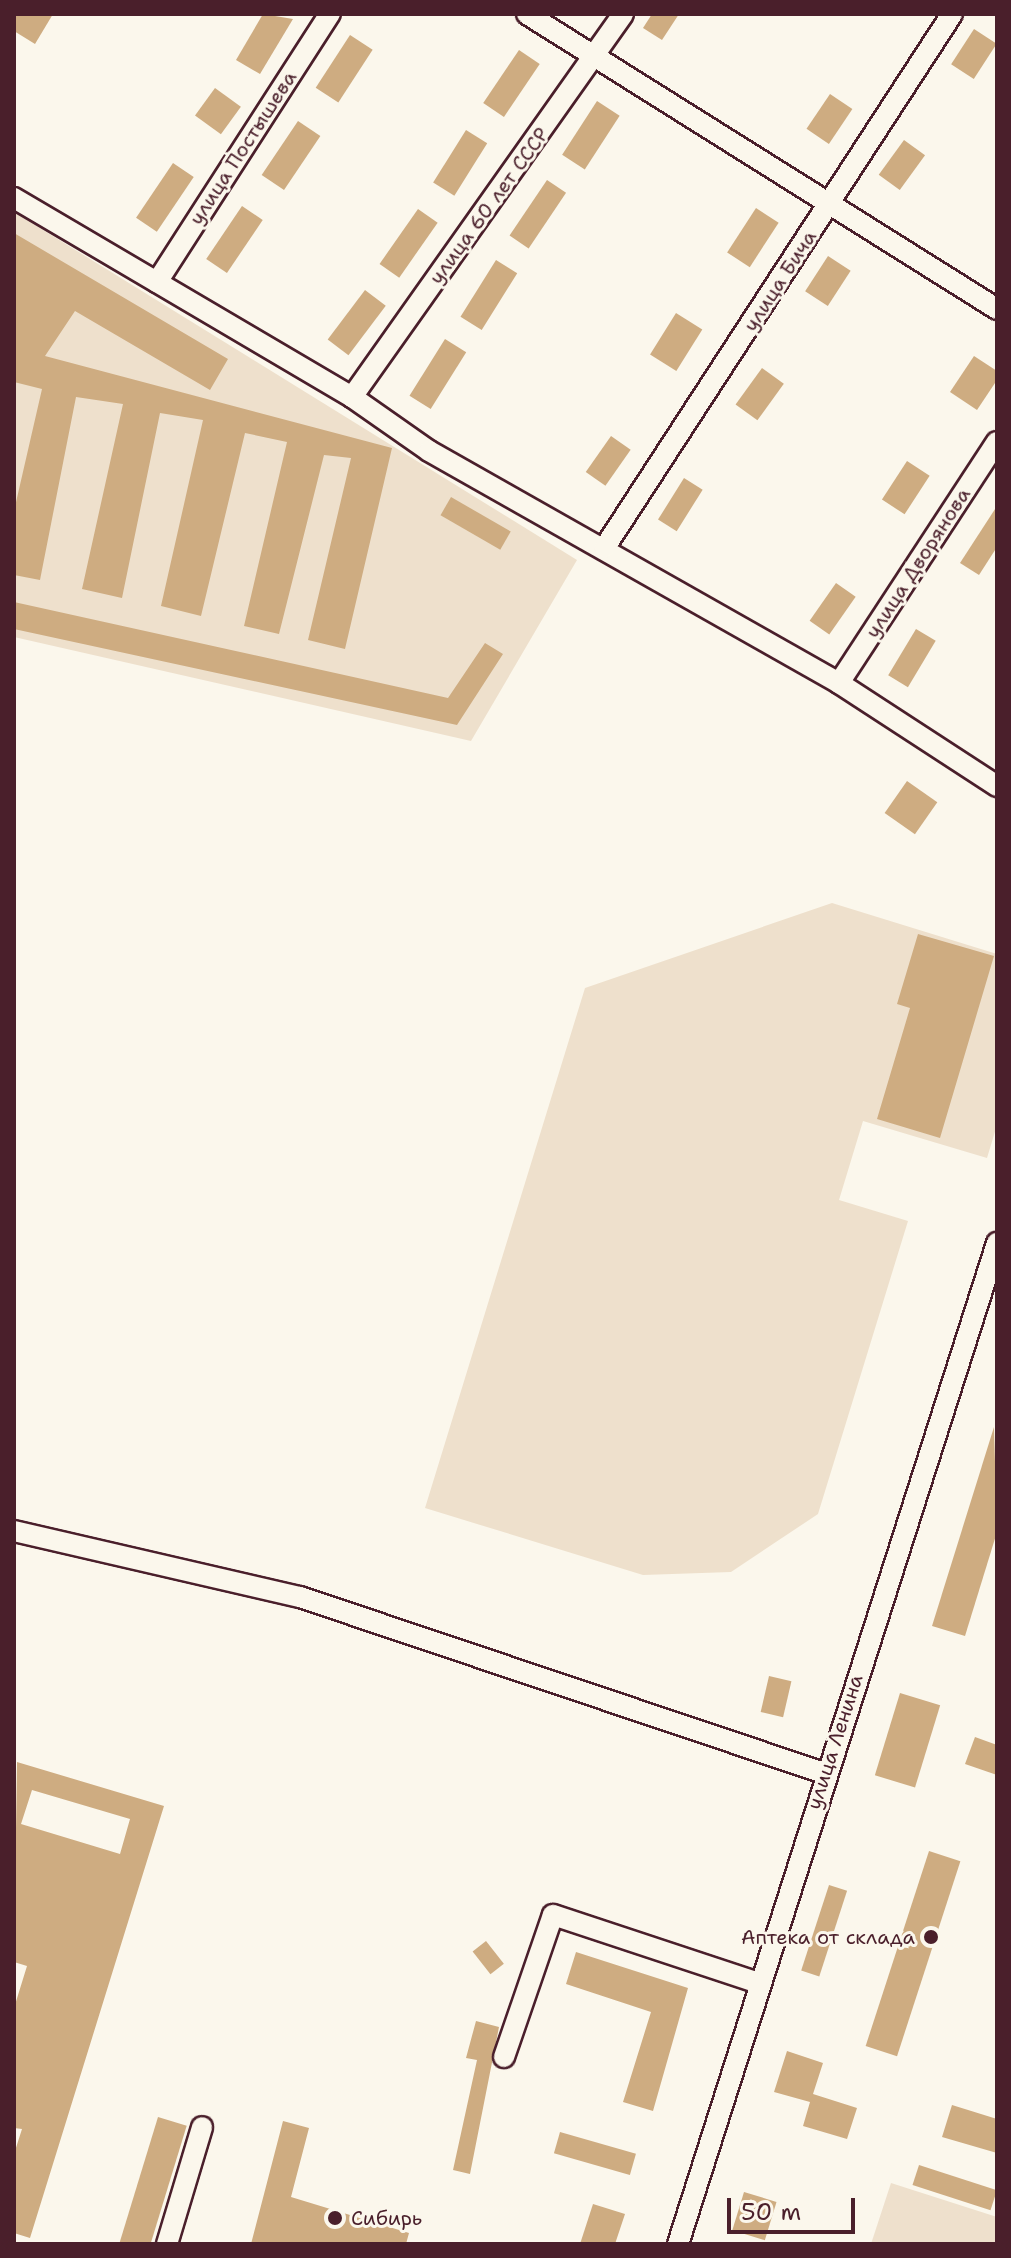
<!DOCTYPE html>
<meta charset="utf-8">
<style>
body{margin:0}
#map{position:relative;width:1011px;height:2258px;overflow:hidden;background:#fbf7ec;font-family:"Shantell Sans",sans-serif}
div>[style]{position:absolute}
.built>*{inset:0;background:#eee0cc}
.building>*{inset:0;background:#ceac81;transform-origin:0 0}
.roads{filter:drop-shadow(2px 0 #4a1f2b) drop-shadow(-2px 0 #4a1f2b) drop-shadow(0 2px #4a1f2b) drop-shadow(0 -2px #4a1f2b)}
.minor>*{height:20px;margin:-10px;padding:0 10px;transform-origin:10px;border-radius:10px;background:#fbf7ec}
.dots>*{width:22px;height:22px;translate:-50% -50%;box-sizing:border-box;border:4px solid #fbf7ec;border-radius:50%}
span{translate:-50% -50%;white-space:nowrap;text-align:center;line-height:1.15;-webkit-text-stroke:6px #fbf7ec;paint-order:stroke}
.street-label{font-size:20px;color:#4a1f2b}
.poi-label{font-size:20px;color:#4a1f2b}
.right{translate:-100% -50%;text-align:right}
.left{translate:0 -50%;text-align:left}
.frame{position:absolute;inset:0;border:16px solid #4a1f2b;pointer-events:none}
.scale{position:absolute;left:727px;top:2198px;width:128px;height:36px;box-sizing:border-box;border:4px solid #4a1f2b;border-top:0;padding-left:10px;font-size:24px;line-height:28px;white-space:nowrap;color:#4a1f2b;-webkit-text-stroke:6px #fbf7ec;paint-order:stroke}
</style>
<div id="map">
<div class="built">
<div style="clip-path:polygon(14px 212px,577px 560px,471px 741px,14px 637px)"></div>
<div style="clip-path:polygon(832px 903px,997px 954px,997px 1125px,987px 1158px,863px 1121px,839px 1200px,908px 1221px,818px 1514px,731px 1572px,643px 1575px,425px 1508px,585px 988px)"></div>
<div style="clip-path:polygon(891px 2183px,997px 2217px,997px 2244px,871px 2244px)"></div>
</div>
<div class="building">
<div style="clip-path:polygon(14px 14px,53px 14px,35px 44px,14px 31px)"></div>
<div style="clip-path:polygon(263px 14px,293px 19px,260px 74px,236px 60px)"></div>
<div style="clip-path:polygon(652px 14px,679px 14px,662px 40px,643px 28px)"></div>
<div style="left:974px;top:29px;width:27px;height:42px;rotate:33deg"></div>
<div style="left:350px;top:35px;width:27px;height:63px;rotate:33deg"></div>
<div style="left:519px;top:50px;width:25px;height:64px;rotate:34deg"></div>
<div style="left:215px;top:88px;width:32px;height:34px;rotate:36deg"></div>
<div style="left:830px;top:94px;width:27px;height:42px;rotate:34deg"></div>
<div style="left:597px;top:101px;width:27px;height:64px;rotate:33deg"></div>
<div style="left:298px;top:121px;width:27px;height:65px;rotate:34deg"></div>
<div style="left:466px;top:130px;width:25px;height:62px;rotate:32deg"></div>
<div style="left:904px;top:140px;width:26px;height:43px;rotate:36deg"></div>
<div style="left:173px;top:163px;width:25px;height:66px;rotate:34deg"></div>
<div style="left:547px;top:180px;width:23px;height:67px;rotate:34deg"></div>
<div style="left:242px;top:206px;width:25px;height:64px;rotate:34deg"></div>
<div style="left:756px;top:208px;width:27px;height:53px;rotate:33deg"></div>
<div style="left:418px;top:209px;width:24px;height:67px;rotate:35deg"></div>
<div style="clip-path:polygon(14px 233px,228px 359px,210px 390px,75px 311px,45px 356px,392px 448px,345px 649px,308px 640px,351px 458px,324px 455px,279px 634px,244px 626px,287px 442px,245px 433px,201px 616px,161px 606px,203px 420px,160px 413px,122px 598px,82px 589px,123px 404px,76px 397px,40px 580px,14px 575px,14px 511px,42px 389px,14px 382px)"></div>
<div style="left:828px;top:256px;width:27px;height:42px;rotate:33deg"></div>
<div style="left:496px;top:260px;width:25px;height:67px;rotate:32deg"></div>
<div style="left:365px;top:290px;width:26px;height:62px;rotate:37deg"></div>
<div style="left:676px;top:313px;width:31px;height:49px;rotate:32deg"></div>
<div style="left:445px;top:339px;width:25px;height:67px;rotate:32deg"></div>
<div style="clip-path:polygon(974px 356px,997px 371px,997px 380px,977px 410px,950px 392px)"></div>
<div style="left:762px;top:368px;width:27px;height:45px;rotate:36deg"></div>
<div style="left:611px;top:436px;width:24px;height:44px;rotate:35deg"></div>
<div style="left:907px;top:461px;width:27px;height:46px;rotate:33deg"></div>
<div style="left:684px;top:478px;width:22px;height:49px;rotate:32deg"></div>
<div style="left:451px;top:497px;width:69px;height:21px;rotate:30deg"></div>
<div style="clip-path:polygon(997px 506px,997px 547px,979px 575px,960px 563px)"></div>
<div style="left:836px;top:583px;width:24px;height:46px;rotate:35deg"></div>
<div style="clip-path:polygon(14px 602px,448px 698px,485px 643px,503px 654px,457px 725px,14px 629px)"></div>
<div style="left:916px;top:629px;width:23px;height:54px;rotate:31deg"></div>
<div style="left:907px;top:781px;width:37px;height:39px;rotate:35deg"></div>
<div style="clip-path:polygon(918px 934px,994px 956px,940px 1138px,877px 1119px,910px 1008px,897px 1004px)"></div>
<div style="clip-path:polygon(994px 1427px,997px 1532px,965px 1636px,932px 1626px)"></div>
<div style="left:769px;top:1676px;width:23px;height:37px;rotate:13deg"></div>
<div style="left:900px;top:1693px;width:42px;height:86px;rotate:17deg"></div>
<div style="clip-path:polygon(975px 1737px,997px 1745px,997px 1775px,965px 1764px)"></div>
<div style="clip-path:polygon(evenodd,17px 1762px,164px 1806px,30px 2238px,14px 2233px,14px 2154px,22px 2129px,14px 2128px,14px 2008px,27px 1966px,14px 1962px,17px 1762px,32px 1790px,130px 1819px,120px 1854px,21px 1824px,32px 1790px)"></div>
<div style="left:929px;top:1851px;width:33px;height:205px;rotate:18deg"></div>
<div style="left:829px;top:1885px;width:19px;height:90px;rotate:18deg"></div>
<div style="left:486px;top:1941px;width:29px;height:17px;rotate:52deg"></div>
<div style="clip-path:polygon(576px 1952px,688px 1988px,653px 2111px,623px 2102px,651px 2012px,566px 1984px)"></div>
<div style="clip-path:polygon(476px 2021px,499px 2027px,470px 2174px,453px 2170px,477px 2060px,466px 2058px)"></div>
<div style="clip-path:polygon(787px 2051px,823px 2063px,813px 2094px,857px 2108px,847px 2139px,803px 2126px,810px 2102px,774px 2092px)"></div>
<div style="clip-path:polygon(952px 2105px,997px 2119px,997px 2153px,942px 2137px)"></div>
<div style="left:158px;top:2117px;width:30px;height:132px;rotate:17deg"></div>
<div style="clip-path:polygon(283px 2121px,309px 2128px,291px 2197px,409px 2233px,406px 2244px,251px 2244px)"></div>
<div style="left:560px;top:2132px;width:79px;height:22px;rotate:16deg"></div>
<div style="left:919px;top:2165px;width:82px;height:21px;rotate:18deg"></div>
<div style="left:744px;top:2192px;width:34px;height:40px;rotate:17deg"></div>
<div style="clip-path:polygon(593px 2204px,625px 2214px,615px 2244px,580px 2244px)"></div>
</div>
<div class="roads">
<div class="minor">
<div style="left:527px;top:14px;width:555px;rotate:32.11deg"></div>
<div style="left:14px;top:198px;width:392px;rotate:30.5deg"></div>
<div style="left:352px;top:397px;width:94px;rotate:35deg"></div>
<div style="left:429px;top:451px;width:471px;rotate:29.5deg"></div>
<div style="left:839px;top:683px;width:189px;rotate:33.1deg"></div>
<div style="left:157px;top:282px;width:319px;rotate:-57.2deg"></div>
<div style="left:352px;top:397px;width:469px;rotate:-54.7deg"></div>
<div style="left:605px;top:547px;width:636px;rotate:-56.93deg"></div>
<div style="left:839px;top:683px;width:288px;rotate:-56.8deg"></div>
<div style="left:14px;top:1531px;width:294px;rotate:13deg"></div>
<div style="left:300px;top:1597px;width:553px;rotate:18.57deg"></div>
<div style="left:504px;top:2057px;width:150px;rotate:-71deg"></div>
<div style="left:553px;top:1915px;width:217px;rotate:18.3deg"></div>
<div style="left:167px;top:2244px;width:122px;rotate:-73.3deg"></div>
<div style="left:678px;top:2244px;width:1051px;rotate:-72.32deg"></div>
</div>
</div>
<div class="dots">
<div style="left:931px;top:1937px;background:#4a1f2b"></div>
<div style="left:335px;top:2218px;background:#4a1f2b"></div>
</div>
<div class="street-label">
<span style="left:243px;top:148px;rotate:-57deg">улица Постышева</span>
<span style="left:489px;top:206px;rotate:-54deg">улица 60 лет СССР</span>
<span style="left:780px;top:281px;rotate:-57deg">улица Бича</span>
<span style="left:918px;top:563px;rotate:-57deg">улица Дворянова</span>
<span style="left:835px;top:1742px;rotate:-72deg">улица Ленина</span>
</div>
<div class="poi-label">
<span class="right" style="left:915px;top:1937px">Аптека от склада</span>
<span class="left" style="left:351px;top:2218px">Сибирь</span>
</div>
<div class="frame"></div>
<div class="scale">50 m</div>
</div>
